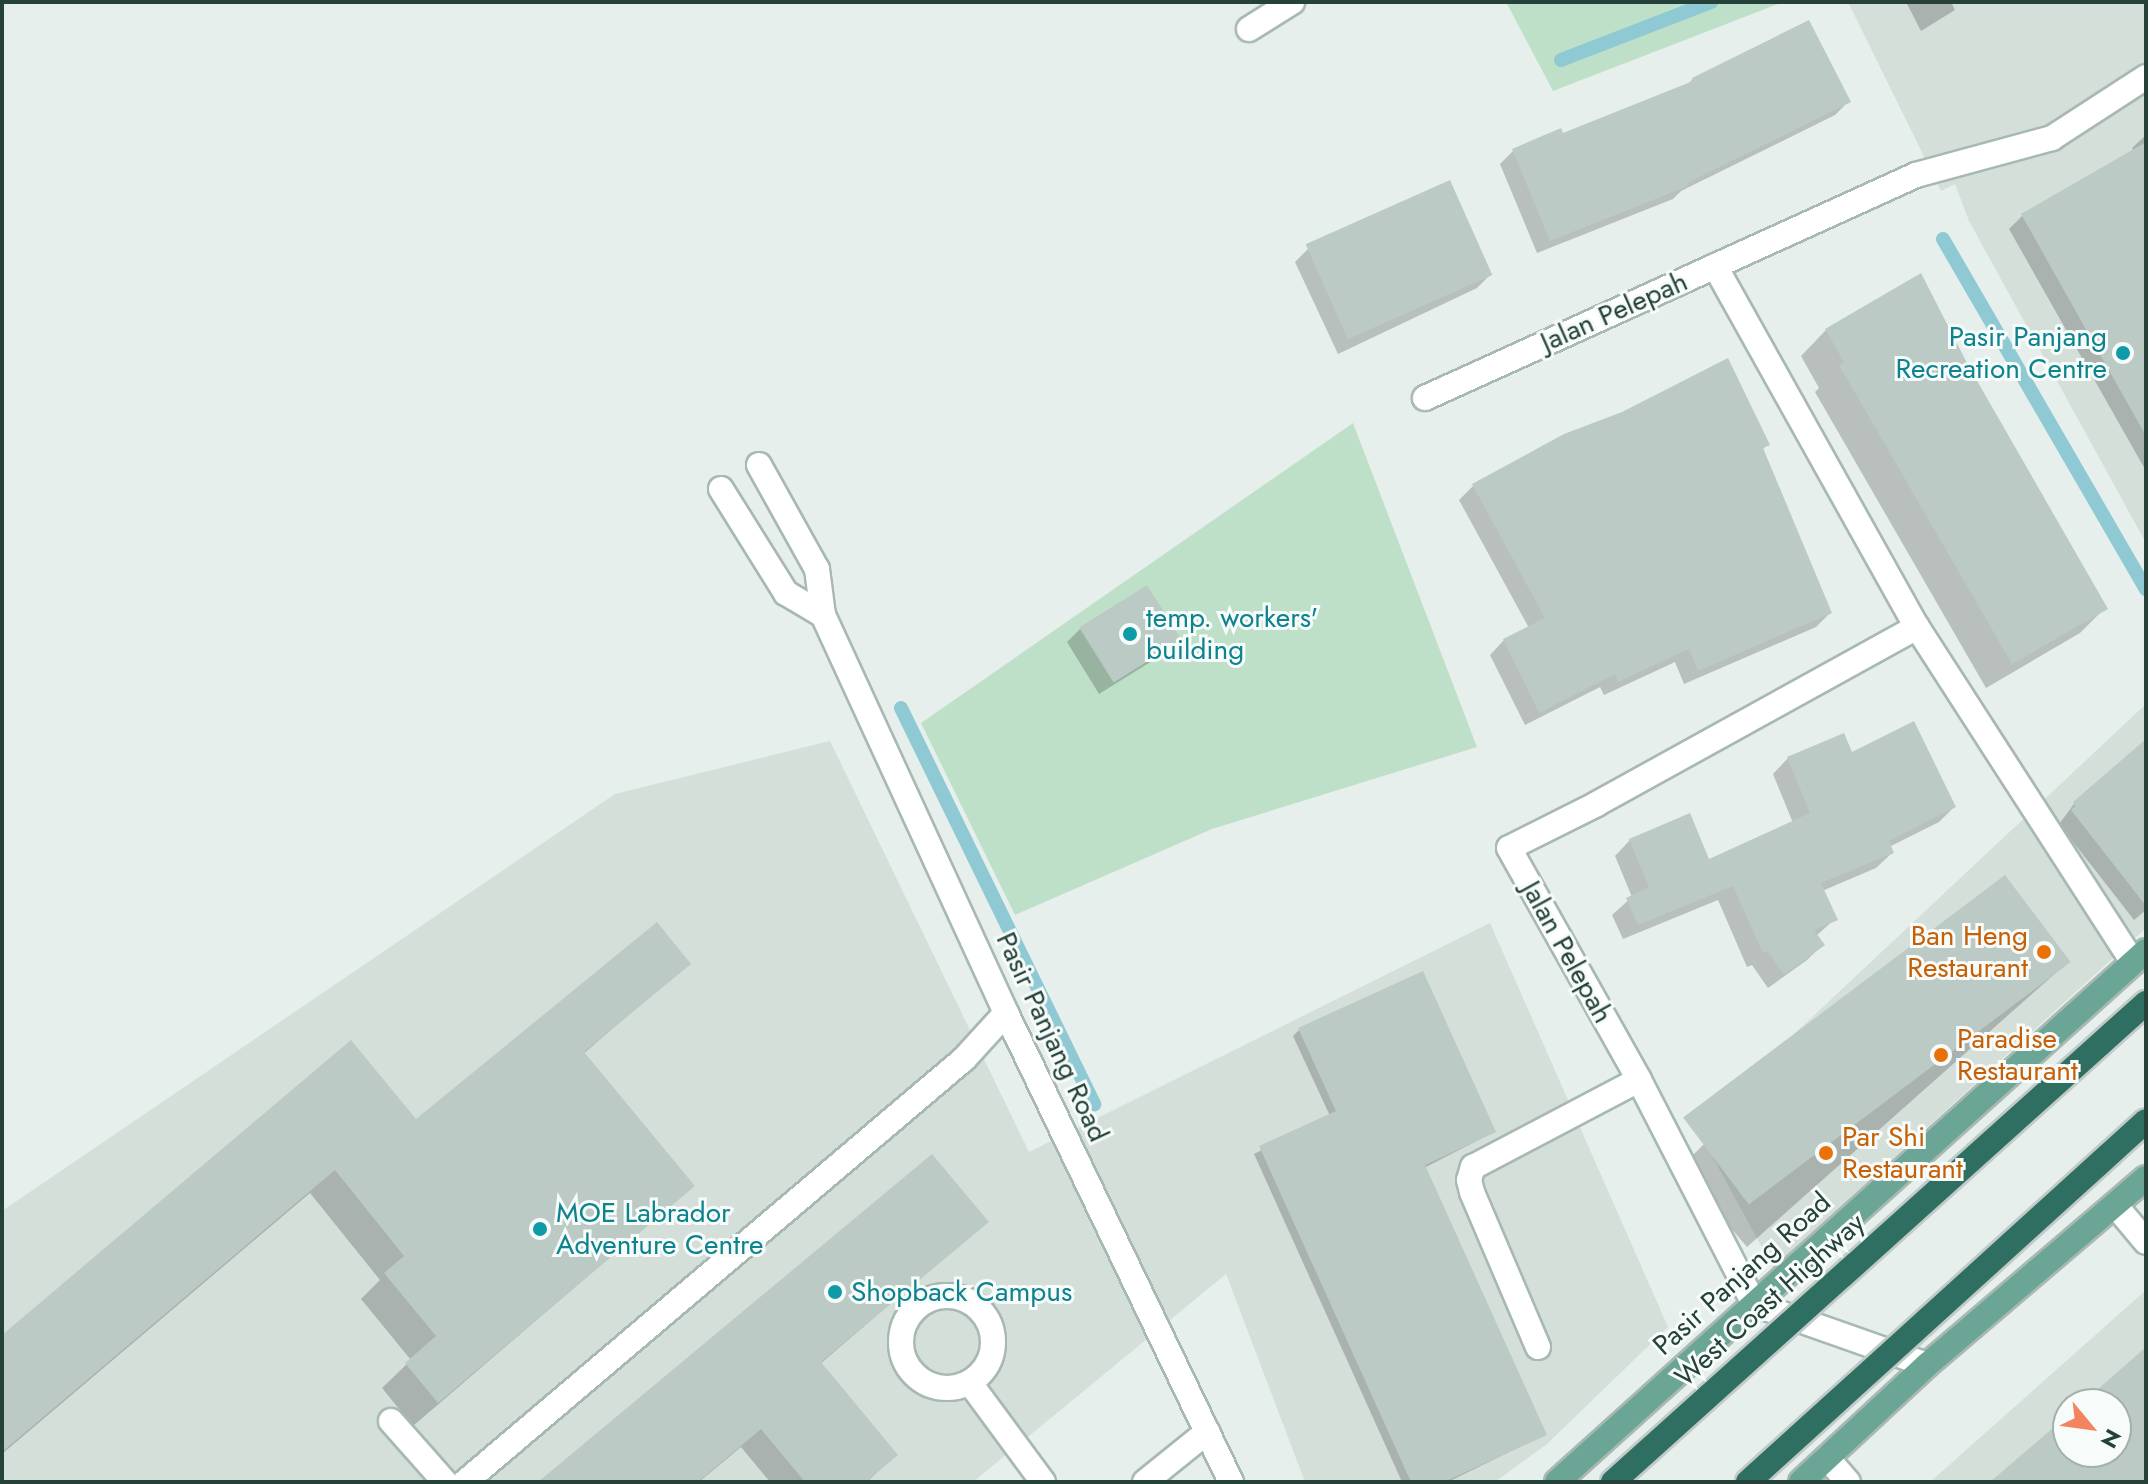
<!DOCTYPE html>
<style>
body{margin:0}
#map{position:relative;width:2148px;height:1484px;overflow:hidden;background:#e6efeb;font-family:Jost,sans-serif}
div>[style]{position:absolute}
.built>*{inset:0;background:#d4dfda}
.green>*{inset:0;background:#bfe0c8}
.shadow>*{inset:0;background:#0003}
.stream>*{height:14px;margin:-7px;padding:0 7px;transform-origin:7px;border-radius:7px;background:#8ec9d4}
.building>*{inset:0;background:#bbcac4;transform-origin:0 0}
.roads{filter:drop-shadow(2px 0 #a8b8b2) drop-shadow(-2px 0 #a8b8b2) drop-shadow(0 2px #a8b8b2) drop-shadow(0 -2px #a8b8b2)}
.lane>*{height:24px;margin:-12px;padding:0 12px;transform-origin:12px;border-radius:12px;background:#fff}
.lane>.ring{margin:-12px;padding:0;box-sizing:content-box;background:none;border:24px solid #fff;border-radius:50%}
.street>*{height:24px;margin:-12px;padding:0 12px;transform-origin:12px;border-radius:12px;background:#fff}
.secondary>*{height:24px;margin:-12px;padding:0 12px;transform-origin:12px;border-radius:12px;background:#fff}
.primary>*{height:24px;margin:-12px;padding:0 12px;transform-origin:12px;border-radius:12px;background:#6aa596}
.bridges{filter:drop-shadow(2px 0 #c2cac8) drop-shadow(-2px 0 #c2cac8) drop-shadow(0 2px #c2cac8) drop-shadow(0 -2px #c2cac8)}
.highway-bridge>*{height:24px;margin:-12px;padding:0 12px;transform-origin:12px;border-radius:12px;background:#2f6f62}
.dots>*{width:22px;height:22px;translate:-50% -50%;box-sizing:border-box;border:4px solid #f7fbf9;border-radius:50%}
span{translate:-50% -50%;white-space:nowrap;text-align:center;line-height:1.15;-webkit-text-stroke:6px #f7fbf9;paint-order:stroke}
.street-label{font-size:28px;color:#24423a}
.culture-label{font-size:28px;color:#0d838f}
.right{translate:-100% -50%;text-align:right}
.left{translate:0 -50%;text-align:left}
.food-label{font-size:28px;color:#c56008}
.frame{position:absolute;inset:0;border:4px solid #24423a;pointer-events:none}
.north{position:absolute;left:2052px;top:1388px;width:80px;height:80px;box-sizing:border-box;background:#f7fbf9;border:2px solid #a3b1ad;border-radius:50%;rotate:119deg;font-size:22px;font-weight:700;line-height:32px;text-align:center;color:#24423a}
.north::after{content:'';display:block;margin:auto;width:28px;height:36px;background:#f4845f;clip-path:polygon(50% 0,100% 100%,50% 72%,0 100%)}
</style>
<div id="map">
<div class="built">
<div style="clip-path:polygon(1848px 2px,2146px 2px,2146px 543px,1969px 221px,1955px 184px,1941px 191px)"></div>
<div style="clip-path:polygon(2146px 704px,2146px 928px,1773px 1268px,1696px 1126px)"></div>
<div style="clip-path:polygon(830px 741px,1029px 1152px,1490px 923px,1668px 1327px,1547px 1444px,1495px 1482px,1305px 1482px,1226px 1274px,973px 1482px,2px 1482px,2px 1211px,615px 794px)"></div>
<div style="clip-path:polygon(evenodd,2146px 1290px,2146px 1482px,1930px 1482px,2146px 1290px,2068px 1404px,2116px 1404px,2116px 1452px,2068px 1452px,2068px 1404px)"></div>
</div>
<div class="green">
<div style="clip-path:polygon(1506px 2px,1783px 2px,1553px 91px)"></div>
<div style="clip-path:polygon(1353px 423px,1477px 747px,1212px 829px,1015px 915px,921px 723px)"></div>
</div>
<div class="shadow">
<div style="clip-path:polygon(1906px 2px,1951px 2px,1955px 10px,1921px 31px)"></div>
<div style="clip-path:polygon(1693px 79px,1848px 102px,1835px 115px,1681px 191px,1673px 199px,1537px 253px,1500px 164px,1513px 151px,1562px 136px,1686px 86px)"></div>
<div style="clip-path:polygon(2146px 135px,2146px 471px,2009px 229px,2022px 216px,2134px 152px,2132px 148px)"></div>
<div style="clip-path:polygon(1308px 249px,1490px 275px,1477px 288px,1338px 354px,1295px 262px)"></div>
<div style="clip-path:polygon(1826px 330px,1967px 366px,2105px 608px,2080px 633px,1986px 688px,1815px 392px,1819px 388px,1801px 356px)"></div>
<div style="clip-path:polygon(1565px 436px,1768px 444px,1762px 450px,1830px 613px,1816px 627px,1684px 684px,1675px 662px,1604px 695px,1600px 687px,1525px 725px,1490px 655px,1504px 640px,1529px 628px,1459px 500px,1473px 486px)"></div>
<div style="clip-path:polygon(1080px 629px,1178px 640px,1165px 653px,1099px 694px,1067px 642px)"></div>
<div style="clip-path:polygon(2146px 740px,2146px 910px,2134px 920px,2059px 824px,2074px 804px)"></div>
<div style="clip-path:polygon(1851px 755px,1954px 807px,1939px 822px,1889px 847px,1892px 853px,1876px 868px,1822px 891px,1835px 919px,1816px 936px,1822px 945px,1807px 960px,1768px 988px,1752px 965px,1747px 967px,1718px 900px,1623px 939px,1612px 915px,1632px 897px,1615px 856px,1630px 840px,1708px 862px,1793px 823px,1773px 774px,1788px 758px)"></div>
<div style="clip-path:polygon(2068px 962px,1747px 1247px,1680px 1168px,1705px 1143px)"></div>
<div style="clip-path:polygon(688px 964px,583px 1054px,693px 1186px,413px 1426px,382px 1388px,411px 1360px,361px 1299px,380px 1280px,310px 1193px,2px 1454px,2px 1338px,416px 1121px)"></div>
<div style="clip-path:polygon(1299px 1030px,1494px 1132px,1424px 1168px,1544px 1435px,1448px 1482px,1402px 1482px,1254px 1154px,1330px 1116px,1293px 1036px)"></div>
<div style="clip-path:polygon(986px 1222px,820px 1364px,895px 1455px,867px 1482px,770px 1482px,741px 1447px,699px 1482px,541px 1482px)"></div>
</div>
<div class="stream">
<div style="left:1561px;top:60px;width:161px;rotate:-21.1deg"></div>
<div style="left:1943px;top:239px;width:405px;rotate:59.9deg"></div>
<div style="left:901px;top:708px;width:441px;rotate:64deg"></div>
</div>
<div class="building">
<div style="clip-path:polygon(1809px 20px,1851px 102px,1687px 183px,1688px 186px,1550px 241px,1512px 149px,1561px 128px,1563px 133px,1693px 81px,1692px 78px)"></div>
<div style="clip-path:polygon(2146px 142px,2146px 436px,2021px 214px)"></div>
<div style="left:1450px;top:180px;width:104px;height:158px;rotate:66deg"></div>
<div style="clip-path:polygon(1921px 273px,1968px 365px,2108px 609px,2012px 664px,1839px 365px,1844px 362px,1825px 329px)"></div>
<div style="clip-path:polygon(1728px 358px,1770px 445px,1763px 448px,1832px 613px,1698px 671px,1689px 649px,1618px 682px,1615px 674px,1539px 713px,1503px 639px,1545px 618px,1472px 484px,1564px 434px,1622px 412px)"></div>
<div style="left:1147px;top:585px;width:65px;height:80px;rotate:58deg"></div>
<div style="clip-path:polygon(1914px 721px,1956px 807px,1889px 841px,1894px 853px,1821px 883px,1838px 920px,1814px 930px,1825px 945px,1784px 975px,1768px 951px,1763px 953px,1733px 886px,1638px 925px,1626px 898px,1649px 887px,1629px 839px,1690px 813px,1709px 859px,1810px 813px,1787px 757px,1844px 733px,1852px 752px)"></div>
<div style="clip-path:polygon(2146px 739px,2146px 906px,2071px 810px,2075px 806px,2073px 802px)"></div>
<div style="left:2005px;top:875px;width:109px;height:403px;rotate:53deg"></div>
<div style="clip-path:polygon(657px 922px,691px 964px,584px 1052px,695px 1186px,438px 1403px,405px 1363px,436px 1336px,384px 1273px,404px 1256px,335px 1170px,2px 1452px,2px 1335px,351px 1040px,416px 1119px)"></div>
<div style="clip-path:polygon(1423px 971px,1496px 1132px,1425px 1165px,1547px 1435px,1444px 1482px,1411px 1482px,1259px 1146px,1336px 1111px,1298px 1028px)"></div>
<div style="clip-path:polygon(932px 1154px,989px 1222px,821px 1362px,898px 1455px,866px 1482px,805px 1482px,761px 1429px,698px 1482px,538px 1482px)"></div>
<div style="clip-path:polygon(2146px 1347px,2146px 1482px,1990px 1482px,2068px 1415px,2068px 1452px,2116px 1452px,2116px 1404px,2081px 1404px)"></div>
</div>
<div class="roads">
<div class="lane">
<div style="left:1916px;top:175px;width:141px;rotate:-15.2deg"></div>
<div style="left:2052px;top:138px;width:112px;rotate:-33deg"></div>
<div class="ring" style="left:901px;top:1296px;width:68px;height:68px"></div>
<div style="left:1538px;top:1347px;width:168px;rotate:-113.1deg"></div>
<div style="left:1472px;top:1192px;width:12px;rotate:-104deg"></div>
<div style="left:1469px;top:1180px;width:14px;rotate:-73deg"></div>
<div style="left:1473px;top:1167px;width:187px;rotate:-27.7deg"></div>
<div style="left:970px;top:1383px;width:123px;rotate:53.6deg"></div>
<div style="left:391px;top:1421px;width:81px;rotate:48.5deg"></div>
<div style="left:1827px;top:1458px;width:32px;rotate:49deg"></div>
<div style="left:465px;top:1482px;width:654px;rotate:-40.29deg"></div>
<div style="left:964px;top:1059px;width:62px;rotate:-47.6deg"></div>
<div style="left:1145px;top:1482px;width:80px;rotate:-38.9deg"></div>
</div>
<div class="street">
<div style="left:1715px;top:266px;width:414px;rotate:60.8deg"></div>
<div style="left:1917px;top:627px;width:399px;rotate:57.2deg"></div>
<div style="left:1425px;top:398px;width:539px;rotate:-24.43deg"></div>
<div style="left:759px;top:465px;width:119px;rotate:60.9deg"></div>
<div style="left:817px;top:569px;width:46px;rotate:82.6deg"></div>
<div style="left:823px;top:615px;width:438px;rotate:65.3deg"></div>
<div style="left:1006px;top:1013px;width:520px;rotate:64.37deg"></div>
<div style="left:721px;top:489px;width:123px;rotate:58deg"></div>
<div style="left:786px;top:593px;width:43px;rotate:30.7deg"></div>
<div style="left:1917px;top:627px;width:366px;rotate:151.1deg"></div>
<div style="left:1597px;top:804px;width:98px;rotate:153.4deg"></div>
<div style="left:1509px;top:848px;width:266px;rotate:60.7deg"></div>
<div style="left:1639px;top:1080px;width:252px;rotate:62.8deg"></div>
<div style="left:1754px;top:1304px;width:183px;rotate:19.4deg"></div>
<div style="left:2115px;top:1205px;width:48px;rotate:50deg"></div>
</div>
<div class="secondary">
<div style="left:1249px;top:29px;width:51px;rotate:-32.1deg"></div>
</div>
<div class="primary">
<div style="left:1557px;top:1482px;width:793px;rotate:-42.04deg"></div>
<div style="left:1801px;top:1482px;width:172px;rotate:-42.9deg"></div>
<div style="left:1927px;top:1365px;width:288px;rotate:-40.5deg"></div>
</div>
</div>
<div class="bridges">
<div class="highway-bridge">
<div style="left:1613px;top:1482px;width:717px;rotate:-41.95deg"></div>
<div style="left:1748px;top:1482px;width:537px;rotate:-42.21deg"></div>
</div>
</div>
<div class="dots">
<div style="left:2123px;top:353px;background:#0f9aa8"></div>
<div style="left:1130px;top:634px;background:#0f9aa8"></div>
<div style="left:2044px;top:952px;background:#e8710a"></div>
<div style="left:1941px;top:1055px;background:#e8710a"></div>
<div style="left:1826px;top:1153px;background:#e8710a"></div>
<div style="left:540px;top:1229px;background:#0f9aa8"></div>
<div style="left:835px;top:1292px;background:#0f9aa8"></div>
</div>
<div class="street-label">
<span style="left:1614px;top:312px;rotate:-24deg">Jalan Pelepah</span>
<span style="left:1567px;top:952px;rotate:61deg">Jalan Pelepah</span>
<span style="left:1052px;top:1037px;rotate:65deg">Pasir Panjang Road</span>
<span style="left:1742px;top:1274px;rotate:-42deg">Pasir Panjang Road</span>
<span style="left:1770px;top:1300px;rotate:-42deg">West Coast Highway</span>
</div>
<div class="culture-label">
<span class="right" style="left:2107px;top:353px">Pasir Panjang<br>Recreation Centre</span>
<span class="left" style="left:1146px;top:634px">temp. workers'<br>building</span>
<span class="left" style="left:556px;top:1229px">MOE Labrador<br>Adventure Centre</span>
<span class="left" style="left:851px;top:1292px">Shopback Campus</span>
</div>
<div class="food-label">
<span class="right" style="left:2028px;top:952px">Ban Heng<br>Restaurant</span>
<span class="left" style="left:1957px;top:1055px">Paradise<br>Restaurant</span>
<span class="left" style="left:1842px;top:1153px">Par Shi<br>Restaurant</span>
</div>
<div class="frame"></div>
<div class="north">N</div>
</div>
